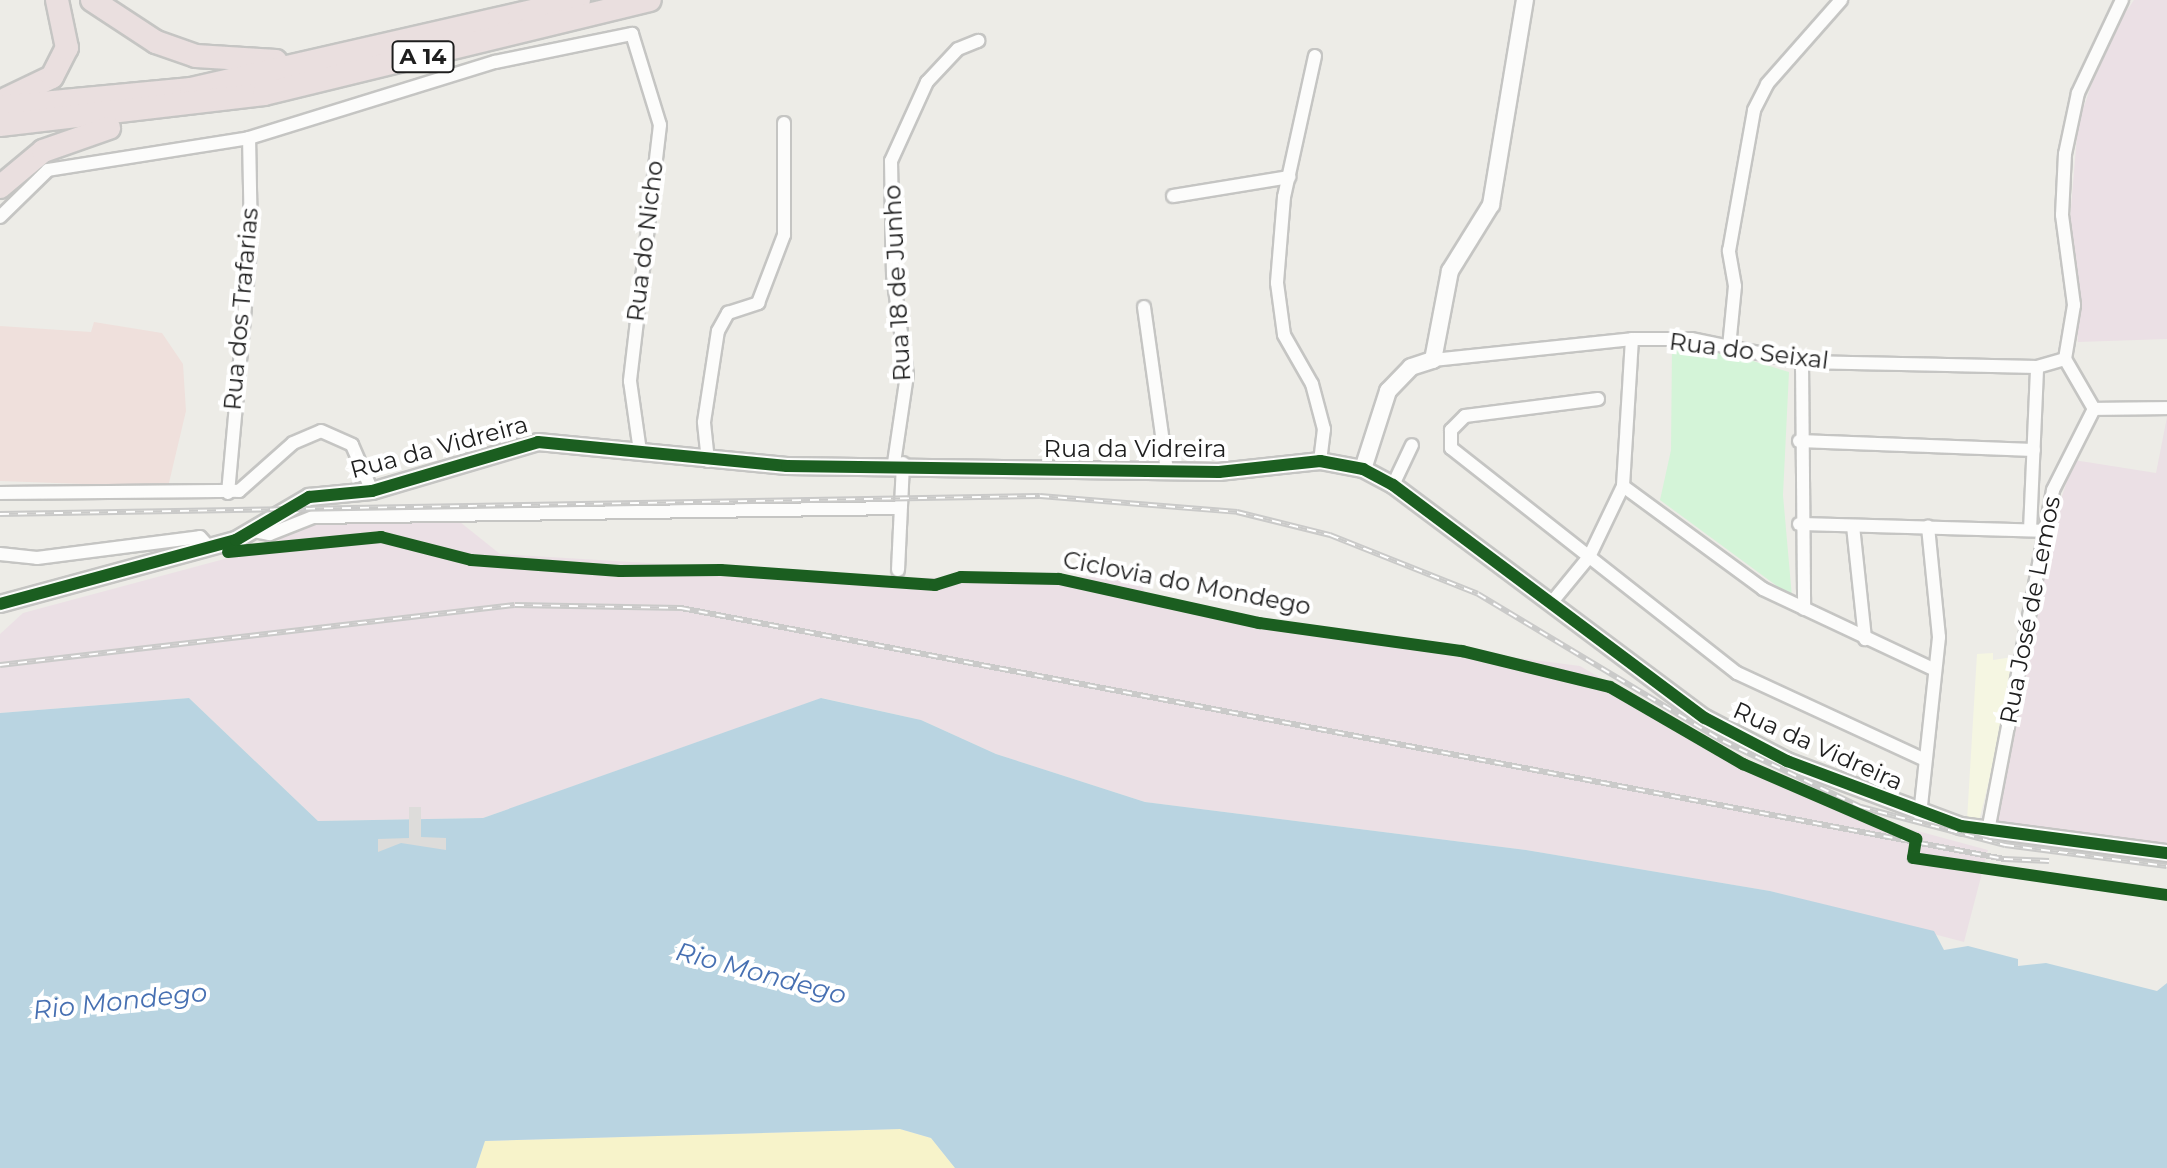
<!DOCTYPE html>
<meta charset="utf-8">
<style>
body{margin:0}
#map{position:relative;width:2167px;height:1168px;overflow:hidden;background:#edece7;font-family:Montserrat,sans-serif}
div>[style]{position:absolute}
.commercial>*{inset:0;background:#efe0dc}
.industrial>*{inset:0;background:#ebe0e5}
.education>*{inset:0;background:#f5f6e2}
.sand>*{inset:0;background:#f7f3ca}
.park>*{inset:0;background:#d4f4d8}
.water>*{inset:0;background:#b9d4e1}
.pier>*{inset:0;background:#dddcda}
.roads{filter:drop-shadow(2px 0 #c5c5c3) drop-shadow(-2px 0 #c5c5c3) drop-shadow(0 2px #c5c5c3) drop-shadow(0 -2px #c5c5c3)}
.minor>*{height:12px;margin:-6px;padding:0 6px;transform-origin:6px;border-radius:6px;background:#fcfcfb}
.tertiary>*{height:16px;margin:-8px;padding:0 8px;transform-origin:8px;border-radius:8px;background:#fcfcfb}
.motorway>*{height:22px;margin:-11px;padding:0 11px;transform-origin:11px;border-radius:11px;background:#eadfdf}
.rail>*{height:6px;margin-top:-3px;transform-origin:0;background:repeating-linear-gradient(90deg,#fff 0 9px,#cacac9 0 18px);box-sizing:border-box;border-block:2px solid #cacac9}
.cycleway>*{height:12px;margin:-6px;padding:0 6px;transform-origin:6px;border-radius:6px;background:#1b5e20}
span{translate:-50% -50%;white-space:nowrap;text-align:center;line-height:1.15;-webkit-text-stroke:8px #fff;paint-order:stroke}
.shield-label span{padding:2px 6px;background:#fff;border:2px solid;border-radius:6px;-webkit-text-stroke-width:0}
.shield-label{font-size:22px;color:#1e1e1e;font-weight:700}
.street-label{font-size:24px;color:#1e1e1e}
.water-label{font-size:26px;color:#4770b2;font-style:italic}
</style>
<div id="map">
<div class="commercial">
<div style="clip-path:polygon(94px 322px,162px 333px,183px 364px,186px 411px,168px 487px,0 481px,0 326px,91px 332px)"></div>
</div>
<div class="industrial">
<div style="clip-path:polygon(2134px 0,2167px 0,2167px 339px,2078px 342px,2070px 220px,2078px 124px,2107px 39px)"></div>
<div style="clip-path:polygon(2167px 417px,2167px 847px,1994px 826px,2050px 532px,2074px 460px,2156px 473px)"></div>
<div style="clip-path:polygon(460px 522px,500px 554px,896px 578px,1139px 576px,1146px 597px,1293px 629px,1580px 666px,1739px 759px,1873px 819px,1988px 850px,1964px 942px,1770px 891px,1526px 850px,1145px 802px,996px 754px,921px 720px,822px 698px,483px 818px,318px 821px,189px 698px,0 713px,0 634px,23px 613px,265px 548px,307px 523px)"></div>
</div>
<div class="education">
<div style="clip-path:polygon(1993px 653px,1993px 660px,2020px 656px,1979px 821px,1967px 820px,1977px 654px)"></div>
</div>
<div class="sand">
<div style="clip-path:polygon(900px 1129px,931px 1138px,955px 1168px,476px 1168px,484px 1141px)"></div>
</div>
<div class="park">
<div style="clip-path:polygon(1701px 345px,1789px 372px,1783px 495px,1792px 597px,1660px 500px,1671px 450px,1672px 346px)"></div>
</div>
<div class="water">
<div style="clip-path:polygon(189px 698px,318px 821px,483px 818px,821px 698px,921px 720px,996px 754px,1145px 802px,1526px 850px,1770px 891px,1934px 931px,1944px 950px,1968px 946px,2018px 959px,2018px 966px,2046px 963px,2157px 991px,2167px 983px,2167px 1168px,955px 1168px,931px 1138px,900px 1129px,485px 1141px,476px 1168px,0 1168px,0 713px)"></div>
</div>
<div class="pier">
<div style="clip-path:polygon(409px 807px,421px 807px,421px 837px,446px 838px,446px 850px,401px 843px,378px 852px,378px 839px,409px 838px)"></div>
</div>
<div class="roads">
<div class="minor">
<div style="left:1315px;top:56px;width:144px;rotate:102.4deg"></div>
<div style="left:1284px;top:197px;width:86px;rotate:94.7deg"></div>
<div style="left:1277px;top:283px;width:52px;rotate:82.3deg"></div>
<div style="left:1284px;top:335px;width:56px;rotate:60.3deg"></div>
<div style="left:1312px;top:384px;width:47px;rotate:75.1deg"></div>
<div style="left:1324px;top:429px;width:32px;rotate:97deg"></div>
<div style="left:1173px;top:196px;width:118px;rotate:-9.3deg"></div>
<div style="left:0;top:217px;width:67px;rotate:-44.4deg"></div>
<div style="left:48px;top:170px;width:204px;rotate:-9deg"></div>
<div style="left:249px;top:138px;width:257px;rotate:-17.2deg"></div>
<div style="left:495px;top:62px;width:140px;rotate:-11.6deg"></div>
<div style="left:632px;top:34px;width:95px;rotate:72.9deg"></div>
<div style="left:660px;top:125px;width:258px;rotate:96.7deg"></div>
<div style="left:630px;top:381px;width:71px;rotate:81.9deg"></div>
<div style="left:1144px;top:307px;width:166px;rotate:82deg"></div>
<div style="left:1729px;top:347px;width:61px;rotate:-84.4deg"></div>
<div style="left:1735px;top:286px;width:36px;rotate:-100deg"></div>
<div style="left:1729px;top:251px;width:143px;rotate:-79.9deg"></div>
<div style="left:1754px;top:110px;width:29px;rotate:-63deg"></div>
<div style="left:1767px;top:84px;width:112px;rotate:-48.6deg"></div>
<div style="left:2065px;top:359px;width:55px;rotate:-80.5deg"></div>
<div style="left:2074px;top:305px;width:91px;rotate:-97.6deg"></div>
<div style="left:2062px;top:215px;width:61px;rotate:-87.2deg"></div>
<div style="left:2065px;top:154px;width:62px;rotate:-78deg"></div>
<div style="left:2078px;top:93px;width:103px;rotate:-64.7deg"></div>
<div style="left:1433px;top:360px;width:200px;rotate:-6deg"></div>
<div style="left:1632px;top:339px;width:59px"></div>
<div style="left:1691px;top:339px;width:113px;rotate:11.7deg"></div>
<div style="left:1802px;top:362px;width:235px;rotate:1.2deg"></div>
<div style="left:2037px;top:367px;width:29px;rotate:-16deg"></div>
<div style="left:1802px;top:362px;width:247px;rotate:89.5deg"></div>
<div style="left:1598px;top:399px;width:134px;rotate:172.7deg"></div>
<div style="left:1465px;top:416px;width:20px;rotate:135deg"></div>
<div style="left:1451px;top:430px;width:18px;rotate:90deg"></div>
<div style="left:1451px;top:448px;width:364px;rotate:38.2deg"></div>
<div style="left:1737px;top:673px;width:207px;rotate:24.8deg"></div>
<div style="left:2094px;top:409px;width:73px;rotate:-0.8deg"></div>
<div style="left:1799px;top:441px;width:235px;rotate:2.2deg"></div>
<div style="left:708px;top:461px;width:39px;rotate:-96deg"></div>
<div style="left:704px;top:422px;width:92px;rotate:-81.3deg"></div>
<div style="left:718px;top:331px;width:21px;rotate:-61deg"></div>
<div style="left:728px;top:313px;width:32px;rotate:-18deg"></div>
<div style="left:758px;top:303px;width:73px;rotate:-69.1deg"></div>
<div style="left:784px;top:235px;width:112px;rotate:-90deg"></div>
<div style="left:894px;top:463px;width:89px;rotate:-81.6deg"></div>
<div style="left:907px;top:375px;width:101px;rotate:-98deg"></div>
<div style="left:893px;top:275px;width:114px;rotate:-91deg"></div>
<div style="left:891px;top:161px;width:87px;rotate:-65.5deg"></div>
<div style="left:927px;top:82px;width:45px;rotate:-46.8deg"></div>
<div style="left:958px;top:49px;width:22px;rotate:-22deg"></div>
<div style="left:1393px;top:485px;width:44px;rotate:-64.6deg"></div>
<div style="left:1623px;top:486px;width:174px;rotate:36.3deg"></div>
<div style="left:1763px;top:589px;width:190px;rotate:25.2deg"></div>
<div style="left:0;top:493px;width:239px;rotate:-0.5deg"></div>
<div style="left:239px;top:491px;width:72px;rotate:-41.6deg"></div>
<div style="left:293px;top:443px;width:30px;rotate:-23deg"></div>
<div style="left:321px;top:431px;width:34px;rotate:24deg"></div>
<div style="left:352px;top:445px;width:50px;rotate:66.5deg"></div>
<div style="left:228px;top:493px;width:254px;rotate:-84.8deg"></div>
<div style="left:251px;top:240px;width:102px;rotate:-91.1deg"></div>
<div style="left:1799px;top:524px;width:244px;rotate:1.6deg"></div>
<div style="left:1853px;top:526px;width:114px;rotate:83.9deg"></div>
<div style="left:2030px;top:530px;width:163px;rotate:-87.5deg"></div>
<div style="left:254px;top:531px;width:16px;rotate:11deg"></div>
<div style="left:270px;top:534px;width:46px;rotate:-21.6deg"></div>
<div style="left:313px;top:517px;width:586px;rotate:-0.88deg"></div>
<div style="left:0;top:554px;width:37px;rotate:6deg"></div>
<div style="left:37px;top:558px;width:164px;rotate:-7.3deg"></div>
<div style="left:200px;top:537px;width:15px;rotate:48deg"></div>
<div style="left:898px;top:570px;width:107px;rotate:-87.3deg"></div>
<div style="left:1552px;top:602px;width:58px;rotate:-50.6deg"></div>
<div style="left:1589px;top:557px;width:79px;rotate:-64.4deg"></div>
<div style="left:1623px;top:486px;width:147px;rotate:-86.5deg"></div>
<div style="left:1920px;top:815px;width:179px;rotate:-83.9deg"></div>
<div style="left:1939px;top:637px;width:111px;rotate:-95.7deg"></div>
<div style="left:1988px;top:831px;width:347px;rotate:-79.2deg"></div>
<div style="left:2053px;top:490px;width:91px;rotate:-63.2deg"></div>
<div style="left:2094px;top:409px;width:58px;rotate:-120.1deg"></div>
</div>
<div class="tertiary">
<div style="left:1363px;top:469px;width:82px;rotate:-72.2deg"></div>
<div style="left:1388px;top:391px;width:33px;rotate:-46deg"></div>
<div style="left:1411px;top:367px;width:23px;rotate:-18deg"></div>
<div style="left:1433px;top:360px;width:91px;rotate:-79.2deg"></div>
<div style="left:1450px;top:271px;width:78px;rotate:-58.2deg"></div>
<div style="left:1491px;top:205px;width:208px;rotate:-80.6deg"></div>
<div style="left:0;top:604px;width:245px;rotate:-15.2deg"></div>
<div style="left:236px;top:540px;width:85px;rotate:-30.5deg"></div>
<div style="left:309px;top:497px;width:63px;rotate:-5.4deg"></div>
<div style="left:372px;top:491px;width:173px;rotate:-16.4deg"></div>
<div style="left:538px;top:442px;width:250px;rotate:5.5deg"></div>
<div style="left:787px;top:466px;width:432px;rotate:0.8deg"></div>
<div style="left:1219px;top:472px;width:102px;rotate:-6.2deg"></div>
<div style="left:1320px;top:461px;width:44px;rotate:10.5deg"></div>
<div style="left:1363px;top:469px;width:34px;rotate:28deg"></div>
<div style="left:1393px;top:485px;width:389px;rotate:36.8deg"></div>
<div style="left:1705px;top:718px;width:93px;rotate:27.7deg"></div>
<div style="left:1787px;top:761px;width:186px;rotate:20.5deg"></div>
<div style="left:1961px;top:826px;width:208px;rotate:7.5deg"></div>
</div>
<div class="motorway">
<div style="left:92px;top:0;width:77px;rotate:33.3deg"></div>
<div style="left:156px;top:42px;width:42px;rotate:19.3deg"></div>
<div style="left:196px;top:56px;width:80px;rotate:3.6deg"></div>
<div style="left:6px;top:99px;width:51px;rotate:-25.6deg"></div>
<div style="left:52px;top:77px;width:33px;rotate:-63deg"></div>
<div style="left:67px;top:48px;width:49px;rotate:-101.8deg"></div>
<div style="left:0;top:107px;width:192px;rotate:-5.4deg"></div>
<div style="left:191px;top:89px;width:398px;rotate:-12.9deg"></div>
<div style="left:0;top:125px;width:266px;rotate:-6.7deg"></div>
<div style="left:264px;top:94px;width:397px;rotate:-13.7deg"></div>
<div style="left:0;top:187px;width:56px;rotate:-39.9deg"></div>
<div style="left:43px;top:151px;width:70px;rotate:-19.2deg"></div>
</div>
</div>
<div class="rail">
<div style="left:0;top:514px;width:1040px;rotate:-0.99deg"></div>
<div style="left:1040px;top:496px;width:198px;rotate:4.6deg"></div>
<div style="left:1237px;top:512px;width:96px;rotate:13.9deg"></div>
<div style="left:1330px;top:535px;width:159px;rotate:21.7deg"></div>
<div style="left:1478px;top:594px;width:286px;rotate:31deg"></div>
<div style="left:1723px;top:741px;width:153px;rotate:25.6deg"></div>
<div style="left:1861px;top:807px;width:149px;rotate:14.8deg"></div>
<div style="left:2005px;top:845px;width:163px;rotate:7.4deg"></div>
<div style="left:0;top:665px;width:518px;rotate:-6.65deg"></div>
<div style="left:515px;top:605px;width:166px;rotate:1deg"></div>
<div style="left:681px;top:608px;width:1347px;rotate:10.74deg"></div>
<div style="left:2004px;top:859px;width:45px;rotate:2.5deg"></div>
</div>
<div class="cycleway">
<div style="left:228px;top:552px;width:154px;rotate:-5.6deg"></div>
<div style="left:381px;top:537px;width:93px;rotate:14.3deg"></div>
<div style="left:471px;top:560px;width:149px;rotate:4.2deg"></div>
<div style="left:620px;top:571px;width:101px;rotate:-0.6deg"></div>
<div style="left:721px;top:570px;width:215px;rotate:4deg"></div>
<div style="left:935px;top:585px;width:27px;rotate:-17deg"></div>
<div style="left:961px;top:577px;width:98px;rotate:1.2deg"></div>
<div style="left:1059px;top:579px;width:205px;rotate:12.4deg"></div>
<div style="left:1259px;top:623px;width:205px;rotate:7.9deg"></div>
<div style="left:1462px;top:651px;width:152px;rotate:13.7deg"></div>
<div style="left:1610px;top:687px;width:154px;rotate:30.1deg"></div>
<div style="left:1743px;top:764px;width:189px;rotate:23.4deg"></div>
<div style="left:1916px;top:839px;width:19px;rotate:99deg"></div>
<div style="left:1913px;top:858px;width:257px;rotate:8.3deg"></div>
<div style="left:0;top:604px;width:245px;rotate:-15.2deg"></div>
<div style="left:236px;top:540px;width:85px;rotate:-30.5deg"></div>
<div style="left:309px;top:497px;width:63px;rotate:-5.4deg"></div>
<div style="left:372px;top:491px;width:173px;rotate:-16.4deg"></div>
<div style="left:538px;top:442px;width:250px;rotate:5.5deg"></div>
<div style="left:787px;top:466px;width:432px;rotate:0.8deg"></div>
<div style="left:1219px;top:472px;width:102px;rotate:-6.2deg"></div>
<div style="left:1320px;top:461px;width:44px;rotate:10.5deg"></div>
<div style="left:1363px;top:469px;width:34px;rotate:28deg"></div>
<div style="left:1393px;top:485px;width:389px;rotate:36.8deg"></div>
<div style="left:1705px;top:718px;width:93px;rotate:27.7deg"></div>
<div style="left:1787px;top:761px;width:186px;rotate:20.5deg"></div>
<div style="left:1961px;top:826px;width:208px;rotate:7.5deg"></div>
</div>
<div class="shield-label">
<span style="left:423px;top:57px">A 14</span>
</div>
<div class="street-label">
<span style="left:645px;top:241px;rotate:-83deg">Rua do Nicho</span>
<span style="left:897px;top:283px;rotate:-93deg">Rua 18 de Junho</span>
<span style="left:241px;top:309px;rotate:-85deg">Rua dos Trafarias</span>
<span style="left:1749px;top:351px;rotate:7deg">Rua do Seixal</span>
<span style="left:439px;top:447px;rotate:-15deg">Rua da Vidreira</span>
<span style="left:1135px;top:449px">Rua da Vidreira</span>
<span style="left:1187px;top:583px;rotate:11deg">Ciclovia do Mondego</span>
<span style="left:2030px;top:610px;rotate:-79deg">Rua José de Lemos</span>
<span style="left:1818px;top:746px;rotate:24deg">Rua da Vidreira</span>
</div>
<div class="water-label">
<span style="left:761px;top:974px;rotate:15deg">Rio Mondego</span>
<span style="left:120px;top:1002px;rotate:-6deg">Rio Mondego</span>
</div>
</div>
